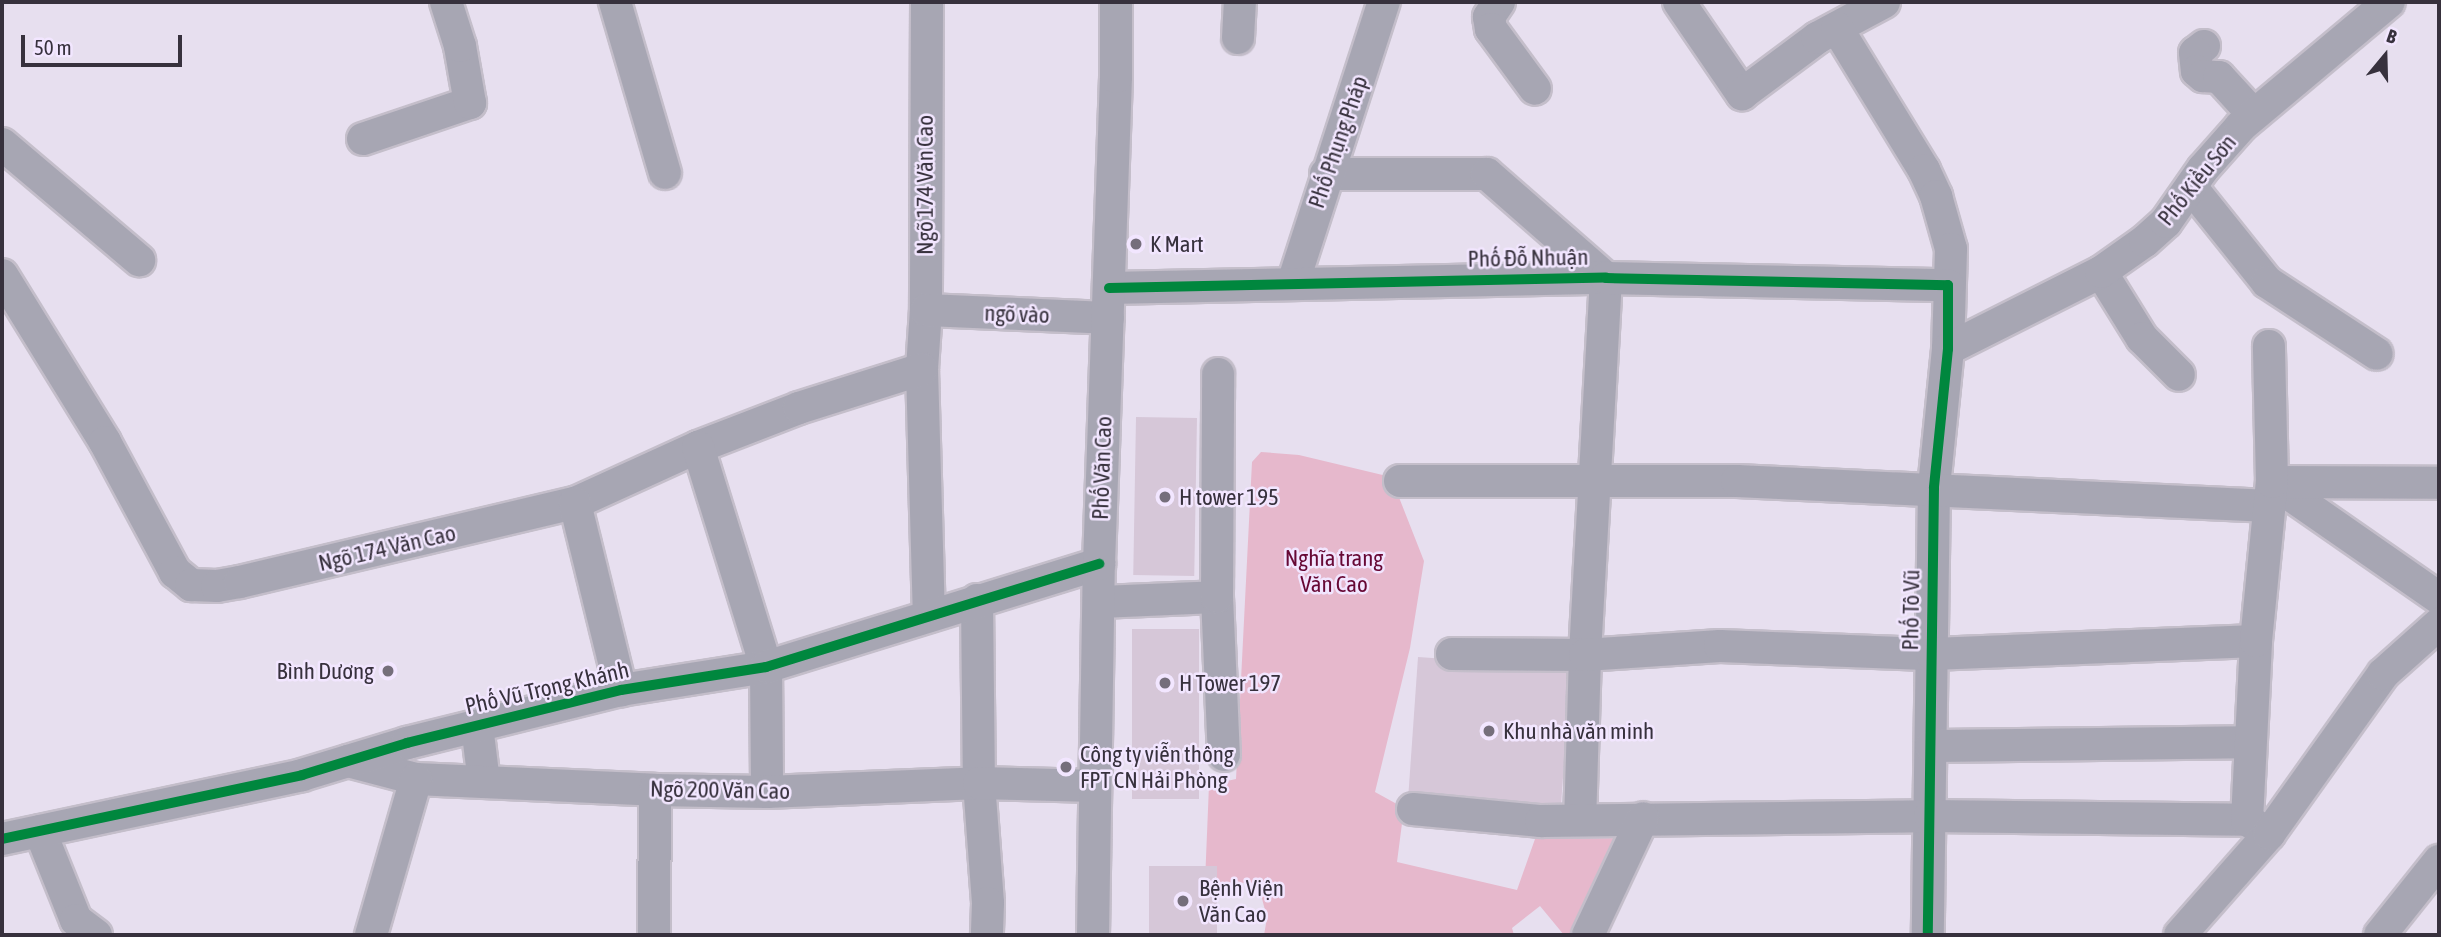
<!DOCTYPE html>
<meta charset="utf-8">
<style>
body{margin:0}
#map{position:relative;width:2441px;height:937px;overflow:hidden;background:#e7dfef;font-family:"Asap Condensed",sans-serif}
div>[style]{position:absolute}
.green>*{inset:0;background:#e6b8cc}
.building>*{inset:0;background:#d6c7d8;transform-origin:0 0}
.roads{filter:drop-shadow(2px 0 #c4beca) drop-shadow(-2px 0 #c4beca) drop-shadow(0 2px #c4beca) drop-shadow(0 -2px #c4beca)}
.minor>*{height:32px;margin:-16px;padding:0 16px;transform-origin:16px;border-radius:16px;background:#a7a6b3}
.cycleway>*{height:10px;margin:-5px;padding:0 5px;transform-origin:5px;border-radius:5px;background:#00873e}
.dots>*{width:19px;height:19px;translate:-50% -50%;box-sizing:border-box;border:4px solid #f2e6ff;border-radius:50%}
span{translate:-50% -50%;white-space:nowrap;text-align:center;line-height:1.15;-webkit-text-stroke:5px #f2e6ff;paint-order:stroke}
.street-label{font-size:23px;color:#37313d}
.poi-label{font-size:23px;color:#37313d}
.left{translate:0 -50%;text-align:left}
.right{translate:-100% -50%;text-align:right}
.park-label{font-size:23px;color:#670835}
.frame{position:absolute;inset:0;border:4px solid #37313d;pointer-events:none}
.north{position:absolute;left:2350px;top:21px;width:70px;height:70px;-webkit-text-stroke:5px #f2e6ff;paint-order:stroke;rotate:19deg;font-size:19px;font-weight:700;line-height:28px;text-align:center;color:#37313d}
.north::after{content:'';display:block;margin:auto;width:24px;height:32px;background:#37313d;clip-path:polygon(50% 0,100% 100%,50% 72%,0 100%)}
.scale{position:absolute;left:21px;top:35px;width:161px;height:32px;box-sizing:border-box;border:4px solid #37313d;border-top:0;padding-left:9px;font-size:21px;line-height:24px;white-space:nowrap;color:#37313d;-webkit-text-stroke:5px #f2e6ff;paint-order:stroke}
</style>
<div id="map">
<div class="green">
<div style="clip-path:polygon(1261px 452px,1299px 455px,1391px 477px,1424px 561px,1410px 648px,1375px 792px,1404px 808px,1397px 862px,1517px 890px,1535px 839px,1626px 838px,1579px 935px,1564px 935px,1540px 906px,1512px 928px,1514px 935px,1264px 935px,1267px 918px,1258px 883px,1205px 882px,1209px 785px,1236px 779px,1252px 462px)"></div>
</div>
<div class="building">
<div style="left:1136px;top:417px;width:61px;height:158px;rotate:1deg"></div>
<div style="left:1132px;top:629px;width:67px;height:170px"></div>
<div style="left:1418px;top:657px;width:153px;height:139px;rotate:4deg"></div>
<div style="left:1149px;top:866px;width:68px;height:69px"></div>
</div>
<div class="roads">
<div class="minor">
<div style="left:615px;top:2px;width:178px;rotate:73.7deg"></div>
<div style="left:927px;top:2px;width:308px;rotate:90.2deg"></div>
<div style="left:926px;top:310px;width:59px;rotate:93.9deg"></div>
<div style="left:922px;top:369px;width:247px;rotate:88.4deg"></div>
<div style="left:1499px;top:2px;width:18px;rotate:124deg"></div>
<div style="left:1489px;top:17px;width:12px;rotate:81deg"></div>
<div style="left:1491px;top:29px;width:74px;rotate:53.7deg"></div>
<div style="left:1679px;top:2px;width:112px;rotate:55.6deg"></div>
<div style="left:1742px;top:94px;width:94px;rotate:-36.7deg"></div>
<div style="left:1817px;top:38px;width:76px;rotate:-28.2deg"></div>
<div style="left:1837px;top:28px;width:167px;rotate:58.5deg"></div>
<div style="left:1924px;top:170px;width:29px;rotate:65deg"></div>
<div style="left:1936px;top:196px;width:55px;rotate:74.2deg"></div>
<div style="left:1951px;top:249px;width:100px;rotate:91.7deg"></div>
<div style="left:1948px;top:349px;width:140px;rotate:95.8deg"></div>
<div style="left:1934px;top:488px;width:447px;rotate:90.8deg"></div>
<div style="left:1238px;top:38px;width:36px;rotate:-87deg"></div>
<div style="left:2204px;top:46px;width:11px;rotate:142deg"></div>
<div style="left:2195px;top:53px;width:18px;rotate:84deg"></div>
<div style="left:2197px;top:71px;width:8px;rotate:40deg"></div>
<div style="left:2203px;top:76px;width:16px;rotate:4deg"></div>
<div style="left:2219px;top:77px;width:50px;rotate:47.4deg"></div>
<div style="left:363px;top:139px;width:113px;rotate:-18.6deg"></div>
<div style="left:470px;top:103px;width:58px;rotate:-100deg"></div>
<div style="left:460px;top:46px;width:46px;rotate:-107.7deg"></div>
<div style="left:2px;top:144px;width:180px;rotate:40.3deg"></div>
<div style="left:1326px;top:174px;width:161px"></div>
<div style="left:1487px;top:174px;width:158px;rotate:41.2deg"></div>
<div style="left:1606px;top:278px;width:378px;rotate:93.2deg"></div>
<div style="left:1585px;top:655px;width:165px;rotate:91.7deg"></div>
<div style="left:2191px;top:187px;width:122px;rotate:51.3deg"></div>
<div style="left:2267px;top:282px;width:131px;rotate:33.2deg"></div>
<div style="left:2101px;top:272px;width:78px;rotate:58.2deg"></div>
<div style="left:2142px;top:338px;width:52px;rotate:45deg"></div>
<div style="left:2px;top:275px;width:196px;rotate:58.3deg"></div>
<div style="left:105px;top:442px;width:148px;rotate:61.7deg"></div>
<div style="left:175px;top:572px;width:21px;rotate:39deg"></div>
<div style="left:191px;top:585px;width:26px;rotate:2deg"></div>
<div style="left:217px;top:586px;width:23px;rotate:-10deg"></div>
<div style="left:240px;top:582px;width:344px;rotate:-13.3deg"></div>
<div style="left:575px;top:503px;width:135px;rotate:-24.5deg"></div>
<div style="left:698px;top:447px;width:108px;rotate:-21.1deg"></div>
<div style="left:799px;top:408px;width:129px;rotate:-17.6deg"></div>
<div style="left:1293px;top:283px;width:295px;rotate:-72.1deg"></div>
<div style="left:1109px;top:288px;width:497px;rotate:-1.2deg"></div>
<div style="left:1606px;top:278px;width:342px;rotate:1.2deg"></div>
<div style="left:926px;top:310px;width:182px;rotate:2.5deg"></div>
<div style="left:1948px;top:349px;width:171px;rotate:-26.7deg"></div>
<div style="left:2101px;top:272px;width:54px;rotate:-35.2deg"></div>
<div style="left:2145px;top:241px;width:28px;rotate:-42deg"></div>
<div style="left:2166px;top:222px;width:65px;rotate:-55.1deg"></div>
<div style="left:2203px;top:169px;width:57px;rotate:-48.5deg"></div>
<div style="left:2241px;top:126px;width:193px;rotate:-40deg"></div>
<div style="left:698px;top:447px;width:230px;rotate:72.8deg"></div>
<div style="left:766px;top:667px;width:125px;rotate:89.5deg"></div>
<div style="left:1400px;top:481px;width:337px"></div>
<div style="left:1737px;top:481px;width:533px;rotate:2.69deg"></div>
<div style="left:2272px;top:482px;width:203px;rotate:34.8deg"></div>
<div style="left:2272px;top:482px;width:167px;rotate:0.3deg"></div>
<div style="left:575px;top:503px;width:193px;rotate:76.2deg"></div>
<div style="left:1217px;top:597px;width:158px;rotate:87.5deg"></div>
<div style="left:977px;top:600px;width:183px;rotate:89.4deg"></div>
<div style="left:979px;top:783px;width:120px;rotate:85.7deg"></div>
<div style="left:988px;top:903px;width:32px;rotate:92deg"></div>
<div style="left:1099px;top:602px;width:118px;rotate:-2.4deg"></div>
<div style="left:1217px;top:597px;width:223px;rotate:-89.7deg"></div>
<div style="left:1452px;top:654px;width:133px;rotate:0.4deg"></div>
<div style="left:1585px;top:655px;width:135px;rotate:-3.8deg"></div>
<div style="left:1720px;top:646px;width:212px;rotate:2.2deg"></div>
<div style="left:1932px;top:654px;width:324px;rotate:-2.3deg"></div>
<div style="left:477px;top:726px;width:56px;rotate:82.9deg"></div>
<div style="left:1931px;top:746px;width:319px;rotate:-0.7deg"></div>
<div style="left:348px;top:761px;width:70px;rotate:14.8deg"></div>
<div style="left:416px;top:779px;width:239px;rotate:2.6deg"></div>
<div style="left:655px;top:790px;width:112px;rotate:1deg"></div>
<div style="left:767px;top:792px;width:212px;rotate:-2.4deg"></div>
<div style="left:979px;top:783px;width:116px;rotate:1.5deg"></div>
<div style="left:1413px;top:809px;width:129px;rotate:5.4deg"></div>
<div style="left:1541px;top:821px;width:389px;rotate:-0.7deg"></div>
<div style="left:1930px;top:816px;width:317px;rotate:0.7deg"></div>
<div style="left:2247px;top:820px;width:26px;rotate:32deg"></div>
<div style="left:2247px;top:820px;width:179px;rotate:-87.1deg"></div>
<div style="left:2256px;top:641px;width:160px;rotate:-84.3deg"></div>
<div style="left:2272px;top:482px;width:136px;rotate:-91.3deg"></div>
<div style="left:40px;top:831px;width:96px;rotate:68deg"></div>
<div style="left:76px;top:920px;width:25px;rotate:37deg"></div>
<div style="left:2px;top:839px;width:307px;rotate:-12deg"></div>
<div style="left:302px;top:775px;width:110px;rotate:-16.9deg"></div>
<div style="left:407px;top:743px;width:220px;rotate:-13.9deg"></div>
<div style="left:621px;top:690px;width:147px;rotate:-9deg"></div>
<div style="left:766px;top:667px;width:349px;rotate:-17.2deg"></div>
<div style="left:371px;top:935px;width:162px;rotate:-73.9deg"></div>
<div style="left:654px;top:935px;width:145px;rotate:-89.6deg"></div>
<div style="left:1093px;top:935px;width:371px;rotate:-89.1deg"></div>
<div style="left:1099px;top:564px;width:487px;rotate:-88deg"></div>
<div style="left:1116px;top:77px;width:75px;rotate:-90deg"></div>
<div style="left:1588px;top:935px;width:129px;rotate:-64.8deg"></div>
<div style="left:2180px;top:935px;width:135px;rotate:-48.6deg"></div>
<div style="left:2269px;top:834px;width:196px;rotate:-54.5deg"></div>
<div style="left:2383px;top:674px;width:75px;rotate:-41.8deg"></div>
<div style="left:2380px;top:935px;width:95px;rotate:-51.4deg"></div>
</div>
</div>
<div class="cycleway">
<div style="left:1109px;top:288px;width:497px;rotate:-1.2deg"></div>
<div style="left:1606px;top:278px;width:342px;rotate:1.2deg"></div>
<div style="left:1948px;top:285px;width:64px;rotate:90deg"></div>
<div style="left:1948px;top:349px;width:140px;rotate:95.8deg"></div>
<div style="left:1934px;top:488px;width:447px;rotate:90.8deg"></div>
<div style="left:2px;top:839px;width:307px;rotate:-12deg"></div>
<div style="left:302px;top:775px;width:110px;rotate:-16.9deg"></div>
<div style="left:407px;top:743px;width:220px;rotate:-13.9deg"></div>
<div style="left:621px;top:690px;width:147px;rotate:-9deg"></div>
<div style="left:766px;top:667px;width:349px;rotate:-17.2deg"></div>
</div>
<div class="dots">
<div style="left:1136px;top:244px;background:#756e7b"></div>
<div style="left:1165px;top:497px;background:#756e7b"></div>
<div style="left:388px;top:671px;background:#756e7b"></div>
<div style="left:1165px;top:683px;background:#756e7b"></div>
<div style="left:1489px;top:731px;background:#756e7b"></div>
<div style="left:1066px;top:767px;background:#756e7b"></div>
<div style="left:1183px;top:901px;background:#756e7b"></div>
</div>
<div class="street-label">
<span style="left:1338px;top:142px;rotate:-71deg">Phố Phụng Pháp</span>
<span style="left:2197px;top:180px;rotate:-51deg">Phố Kiều Sơn</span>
<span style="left:925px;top:185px;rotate:-90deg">Ngõ 174 Văn Cao</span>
<span style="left:1528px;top:258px;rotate:-1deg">Phố Đỗ Nhuận</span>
<span style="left:1017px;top:314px;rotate:2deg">ngõ vào</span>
<span style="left:1102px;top:468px;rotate:-88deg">Phố Văn Cao</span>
<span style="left:387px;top:548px;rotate:-13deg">Ngõ 174 Văn Cao</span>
<span style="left:1911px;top:610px;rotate:-89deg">Phố Tô Vũ</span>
<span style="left:547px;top:688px;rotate:-13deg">Phố Vũ Trọng Khánh</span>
<span style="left:720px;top:790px;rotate:1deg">Ngõ 200 Văn Cao</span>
</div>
<div class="poi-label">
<span class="left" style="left:1150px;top:244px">K Mart</span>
<span class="left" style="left:1179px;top:497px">H tower 195</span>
<span class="right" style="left:374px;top:671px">Bình Dương</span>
<span class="left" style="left:1179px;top:683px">H Tower 197</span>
<span class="left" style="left:1503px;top:731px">Khu nhà văn minh</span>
<span class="left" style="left:1080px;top:767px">Công ty viễn thông<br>FPT CN Hải Phòng</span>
<span class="left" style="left:1199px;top:901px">Bệnh Viện<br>Văn Cao</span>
</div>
<div class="park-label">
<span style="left:1334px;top:571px">Nghĩa trang<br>Văn Cao</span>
</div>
<div class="frame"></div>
<div class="north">B</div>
<div class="scale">50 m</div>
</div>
